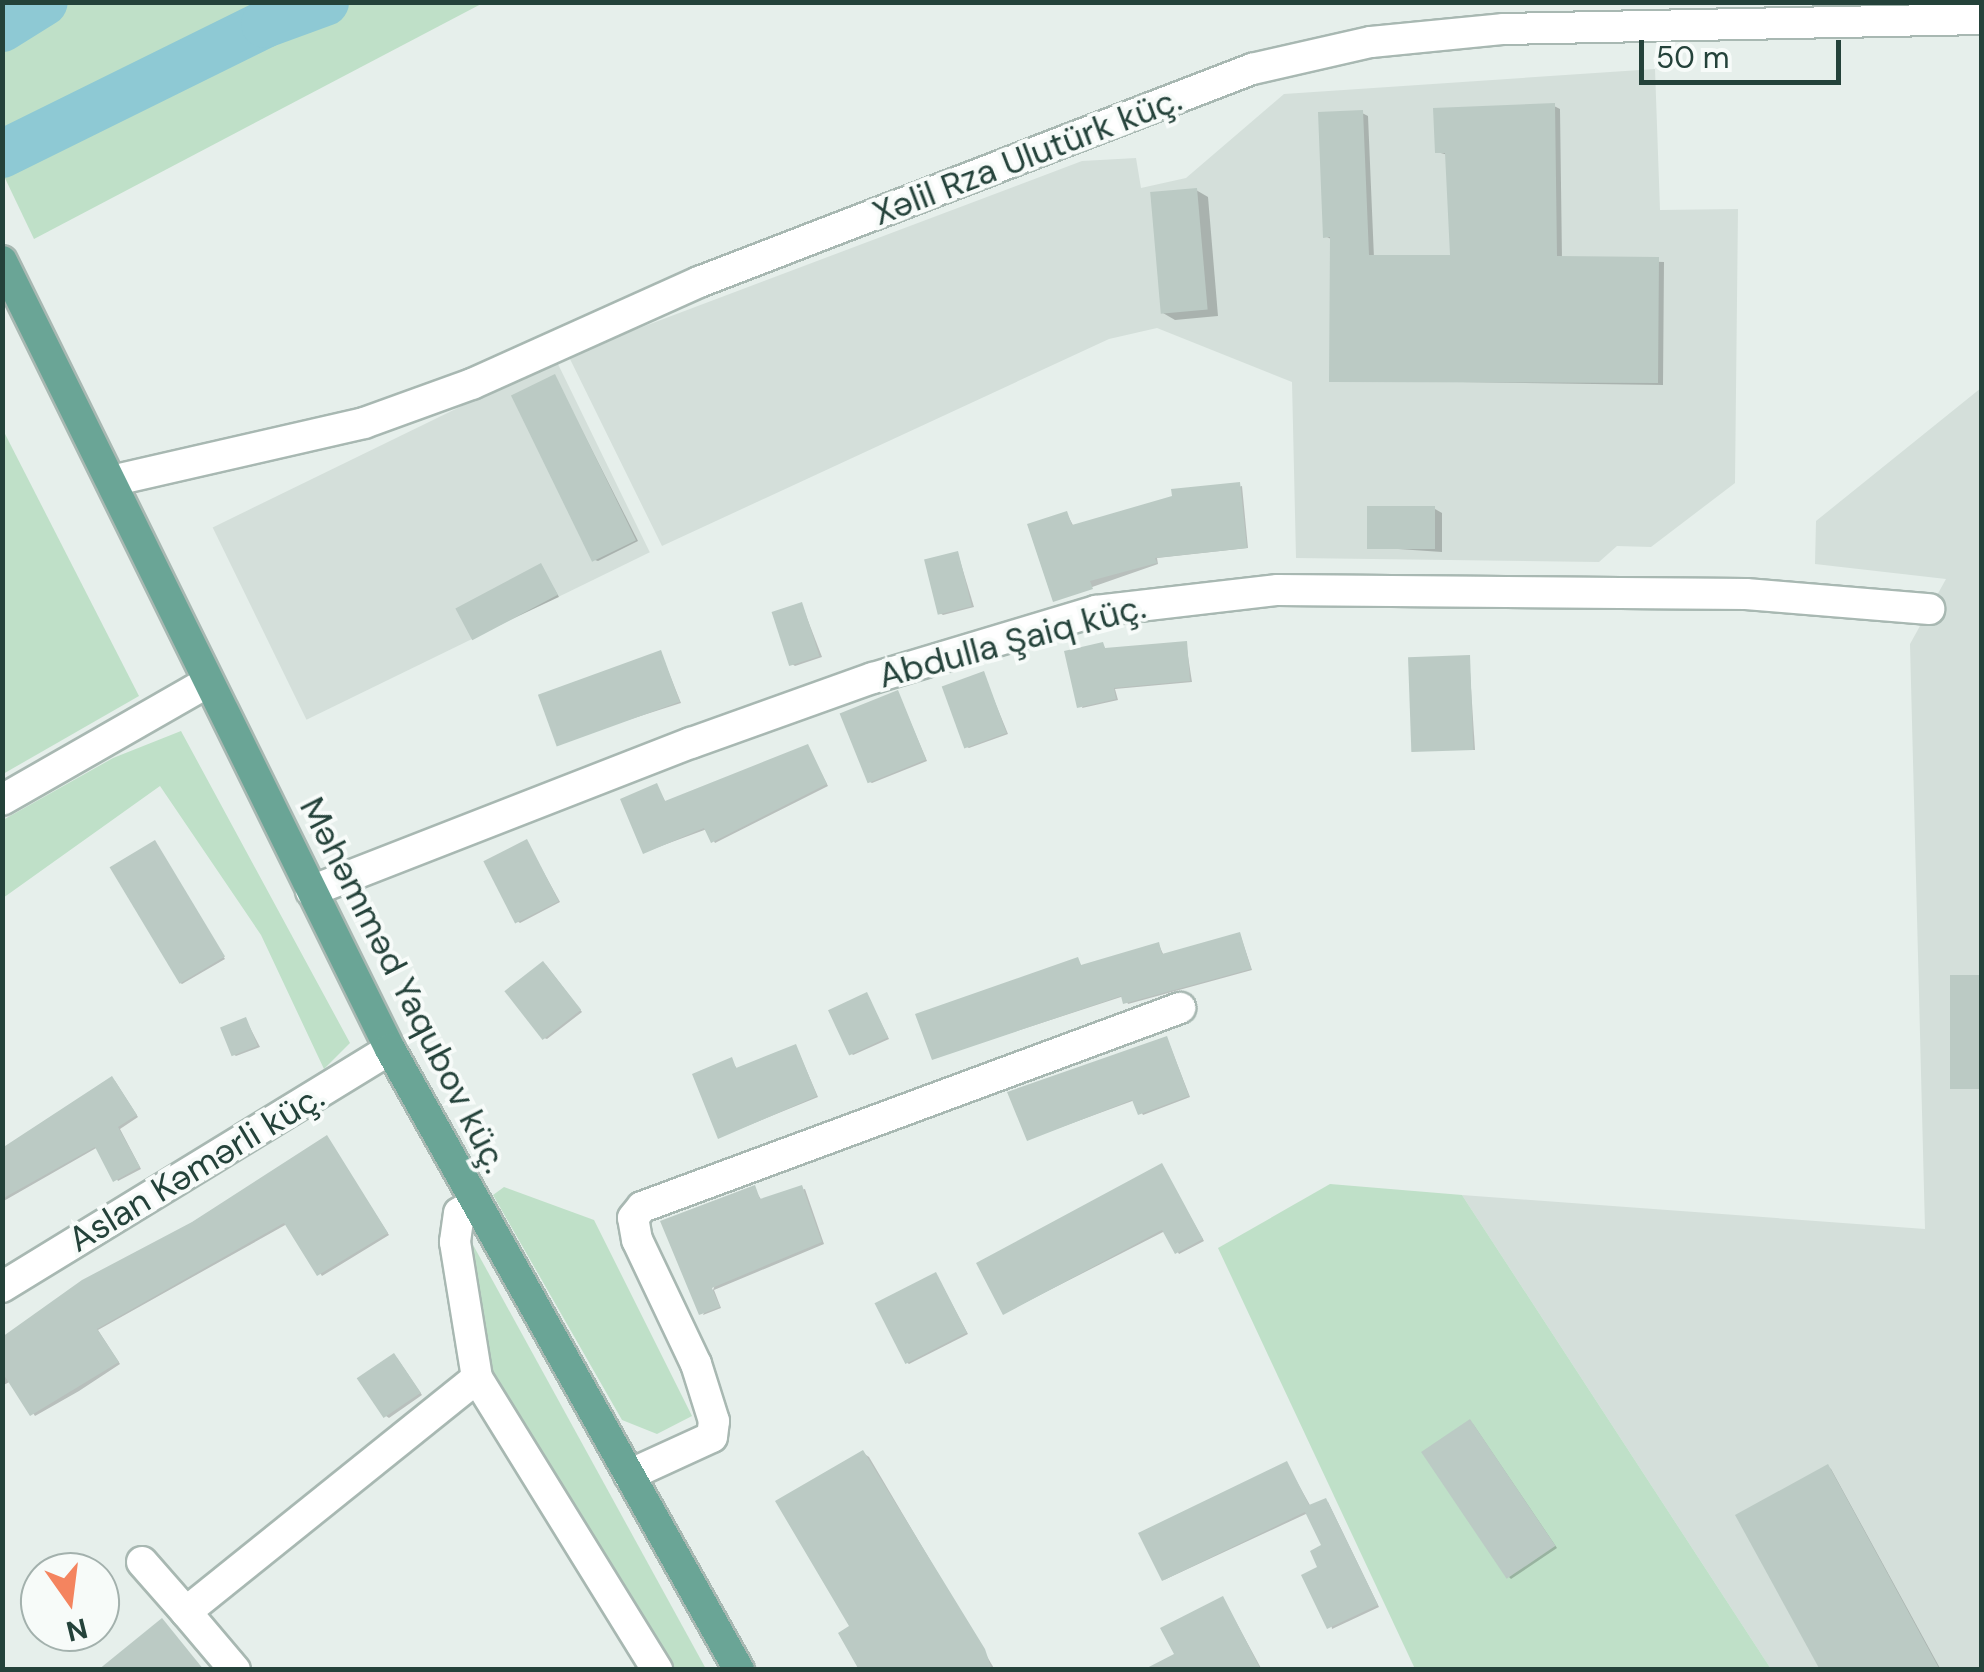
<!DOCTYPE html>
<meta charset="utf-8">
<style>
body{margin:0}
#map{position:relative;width:1984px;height:1672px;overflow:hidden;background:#e6efeb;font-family:"DM Sans",sans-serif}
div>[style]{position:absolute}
.built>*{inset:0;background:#d4dfda;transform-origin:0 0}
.green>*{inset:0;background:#bfe0c8}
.shadow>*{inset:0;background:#0003}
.river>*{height:48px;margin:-24px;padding:0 24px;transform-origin:24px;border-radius:24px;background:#8ec9d4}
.building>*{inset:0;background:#bbcac4;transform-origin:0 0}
.roads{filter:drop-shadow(2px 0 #a8b8b2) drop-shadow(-2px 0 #a8b8b2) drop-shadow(0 2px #a8b8b2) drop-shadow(0 -2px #a8b8b2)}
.minor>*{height:30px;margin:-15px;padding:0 15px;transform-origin:15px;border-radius:15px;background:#fff}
.major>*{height:30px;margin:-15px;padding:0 15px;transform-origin:15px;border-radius:15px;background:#6aa596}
span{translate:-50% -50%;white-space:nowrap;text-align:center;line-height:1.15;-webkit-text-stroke:8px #f7fbf9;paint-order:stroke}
.street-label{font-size:35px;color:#24423a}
.frame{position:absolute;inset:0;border:5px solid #24423a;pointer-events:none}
.north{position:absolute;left:20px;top:1552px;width:100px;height:100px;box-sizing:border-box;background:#f7fbf9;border:2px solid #a3b1ad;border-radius:50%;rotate:166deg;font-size:28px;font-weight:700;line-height:40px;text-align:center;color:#24423a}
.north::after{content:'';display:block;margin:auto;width:35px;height:45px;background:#f4845f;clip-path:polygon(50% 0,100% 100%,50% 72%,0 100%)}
.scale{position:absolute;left:1639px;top:40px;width:202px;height:45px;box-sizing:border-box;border:5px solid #24423a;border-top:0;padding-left:12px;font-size:30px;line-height:35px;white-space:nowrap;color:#24423a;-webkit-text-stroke:8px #f7fbf9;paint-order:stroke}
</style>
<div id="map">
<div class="built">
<div style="clip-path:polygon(1655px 69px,1660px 210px,1738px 209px,1735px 483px,1651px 547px,1617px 546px,1599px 562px,1296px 558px,1292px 382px,1157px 328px,1109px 339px,662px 546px,568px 355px,1082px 161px,1136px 158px,1141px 188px,1186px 178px,1284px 94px)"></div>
<div style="left:556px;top:360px;width:214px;height:382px;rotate:64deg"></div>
<div style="clip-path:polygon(1981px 388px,1981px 1669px,1771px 1669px,1462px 1195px,1925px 1229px,1910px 644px,1946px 579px,1815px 564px,1816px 521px)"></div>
</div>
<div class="green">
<div style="clip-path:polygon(3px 2px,483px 2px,483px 3px,34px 239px,3px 174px)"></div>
<div style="clip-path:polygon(3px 430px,139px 696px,3px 774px,2px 774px)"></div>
<div style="clip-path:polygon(181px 731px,350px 1043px,324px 1069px,261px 935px,160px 786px,3px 898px,3px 820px,113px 758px)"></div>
<div style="clip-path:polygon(1330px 1184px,1462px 1195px,1771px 1669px,1415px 1669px,1218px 1248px)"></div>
<div style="clip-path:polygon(504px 1187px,594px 1220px,692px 1416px,657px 1434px,622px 1420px,493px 1195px)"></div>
<div style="clip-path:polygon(465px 1243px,472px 1243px,706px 1669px,670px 1669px,487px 1378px)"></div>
</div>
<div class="shadow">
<div style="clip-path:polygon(1554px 106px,1560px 109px,1562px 259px,1664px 262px,1663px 385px,1331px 380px,1331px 239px,1325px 236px,1362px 113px,1368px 116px,1374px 258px,1452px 258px,1448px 155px,1437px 152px)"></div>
<div style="clip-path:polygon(1196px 190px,1208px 197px,1218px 316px,1175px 320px,1163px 313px)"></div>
<div style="clip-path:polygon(555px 377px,638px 541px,598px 561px,595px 560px)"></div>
<div style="clip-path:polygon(1242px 486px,1248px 548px,1157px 558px,1158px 564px,1055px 600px,1067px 514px,1074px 527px)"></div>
<div style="clip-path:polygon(1435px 509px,1442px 513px,1442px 552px,1369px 547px)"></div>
<div style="clip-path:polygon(958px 554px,974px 607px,943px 615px,940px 613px)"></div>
<div style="clip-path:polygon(541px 566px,559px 597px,473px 637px)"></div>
<div style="clip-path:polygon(802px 605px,822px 657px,795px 666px,792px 664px)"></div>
<div style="clip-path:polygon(1103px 645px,1107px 651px,1186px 643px,1192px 682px,1115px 689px,1118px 700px,1082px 708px)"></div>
<div style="clip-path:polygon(661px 653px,681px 703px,556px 743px)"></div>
<div style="clip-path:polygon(1469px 657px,1475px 750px,1412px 750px)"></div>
<div style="clip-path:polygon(983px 673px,1008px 734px,969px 748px,967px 747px)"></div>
<div style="clip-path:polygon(898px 693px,927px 761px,872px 783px,870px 782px)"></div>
<div style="clip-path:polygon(808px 747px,828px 786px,715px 843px,707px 829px,645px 852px,657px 786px,666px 803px)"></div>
<div style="clip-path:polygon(527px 842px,560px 902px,520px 923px,517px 921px)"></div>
<div style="clip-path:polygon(155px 843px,225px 959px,182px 984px,179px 982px)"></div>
<div style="clip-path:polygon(1240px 934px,1252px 970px,1128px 1004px,1124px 996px,934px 1058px,1078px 960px,1082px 967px,1159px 945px,1164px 956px)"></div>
<div style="clip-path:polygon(546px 965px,582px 1012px,547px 1039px,544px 1038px)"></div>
<div style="clip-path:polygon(867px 995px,889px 1039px,853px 1055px,851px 1053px)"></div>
<div style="clip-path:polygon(246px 1020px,260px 1047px,236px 1056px,233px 1054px)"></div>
<div style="clip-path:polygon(1167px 1038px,1190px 1097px,1143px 1115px,1135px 1100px,1029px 1139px)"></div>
<div style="clip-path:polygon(796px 1046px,818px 1097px,720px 1137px,731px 1060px,738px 1070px)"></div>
<div style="clip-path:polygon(115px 1081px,138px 1117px,120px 1129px,141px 1169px,118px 1181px,98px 1147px,2px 1202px,2px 1153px)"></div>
<div style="clip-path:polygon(327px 1138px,389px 1235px,322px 1276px,287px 1224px,98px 1330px,120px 1364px,79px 1391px,35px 1416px,11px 1381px,2px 1386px,2px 1342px)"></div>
<div style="clip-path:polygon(1162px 1166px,1204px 1241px,1179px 1254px,1165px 1231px,1005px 1313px)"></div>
<div style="clip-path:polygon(754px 1188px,762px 1201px,805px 1189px,824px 1244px,714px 1290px,721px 1308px,703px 1315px)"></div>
<div style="clip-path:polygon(936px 1274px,968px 1334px,909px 1364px,906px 1362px)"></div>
<div style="clip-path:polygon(397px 1358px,422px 1395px,389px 1418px,386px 1416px)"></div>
<div style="clip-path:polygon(1473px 1424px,1557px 1548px,1511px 1579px,1509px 1577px)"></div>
<div style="clip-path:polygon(863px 1453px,869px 1457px,995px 1670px,862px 1670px,852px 1627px)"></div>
<div style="clip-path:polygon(1287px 1464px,1311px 1507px,1328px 1502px,1379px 1607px,1332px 1629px,1321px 1568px,1325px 1546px,1308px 1513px,1164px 1580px)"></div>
<div style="clip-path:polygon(1828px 1467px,1831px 1469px,1941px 1670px,1826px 1670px)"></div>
<div style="clip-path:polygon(1223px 1598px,1262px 1670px,1152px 1670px,1177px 1655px)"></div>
</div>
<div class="river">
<div style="left:2px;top:28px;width:49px;rotate:-31.8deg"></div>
<div style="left:2px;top:154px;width:293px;rotate:-26.3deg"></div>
<div style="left:265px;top:24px;width:64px;rotate:-20.1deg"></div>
</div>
<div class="building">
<div style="clip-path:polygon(1555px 103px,1557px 256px,1659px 257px,1658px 383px,1329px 382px,1330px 237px,1323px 238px,1318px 112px,1363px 110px,1369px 255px,1450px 255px,1445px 153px,1435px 153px,1433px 108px)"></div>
<div style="left:1197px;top:188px;width:122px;height:47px;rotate:85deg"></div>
<div style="left:555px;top:374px;width:185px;height:49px;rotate:64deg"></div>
<div style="clip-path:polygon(1240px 482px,1247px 548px,1155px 558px,1157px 563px,1090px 581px,1093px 589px,1053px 602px,1027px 524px,1067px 511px,1072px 525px,1172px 496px,1171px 489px)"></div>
<div style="left:1367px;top:506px;width:68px;height:43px"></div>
<div style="left:958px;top:551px;width:57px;height:35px;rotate:76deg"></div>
<div style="left:541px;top:563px;width:36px;height:97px;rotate:62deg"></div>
<div style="left:802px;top:602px;width:57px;height:32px;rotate:72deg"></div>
<div style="clip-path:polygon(1187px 641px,1190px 681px,1114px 688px,1116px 699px,1077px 708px,1064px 651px,1103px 642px,1105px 648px)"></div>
<div style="left:661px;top:650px;width:55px;height:131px;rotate:70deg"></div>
<div style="left:1470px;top:655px;width:95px;height:62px;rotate:88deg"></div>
<div style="left:984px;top:671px;width:66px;height:45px;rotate:70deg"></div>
<div style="left:898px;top:690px;width:75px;height:63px;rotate:68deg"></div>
<div style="clip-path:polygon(808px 744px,827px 784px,711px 843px,704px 828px,643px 854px,620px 799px,657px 783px,665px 801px)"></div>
<div style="left:527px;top:839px;width:70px;height:49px;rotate:63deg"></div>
<div style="left:155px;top:840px;width:136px;height:53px;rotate:59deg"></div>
<div style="clip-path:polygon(1240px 932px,1251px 969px,1123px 1004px,1121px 996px,932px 1060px,915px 1014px,1078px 957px,1081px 965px,1159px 942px,1162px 954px)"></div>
<div style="left:543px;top:961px;width:62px;height:49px;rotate:52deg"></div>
<div style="left:1950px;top:975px;width:32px;height:114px"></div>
<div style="left:867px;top:992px;width:50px;height:43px;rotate:65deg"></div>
<div style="left:246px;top:1017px;width:31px;height:28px;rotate:68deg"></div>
<div style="clip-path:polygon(1167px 1036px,1189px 1096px,1138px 1115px,1132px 1100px,1027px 1141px,1007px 1092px)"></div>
<div style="clip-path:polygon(796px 1044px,817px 1096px,718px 1139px,692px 1074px,732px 1057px,736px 1068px)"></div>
<div style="clip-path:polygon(112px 1076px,137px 1115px,118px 1127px,140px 1167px,113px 1182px,95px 1147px,2px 1199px,2px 1148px)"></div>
<div style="clip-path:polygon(327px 1135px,388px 1233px,317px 1276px,284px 1223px,97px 1329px,119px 1362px,30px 1416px,2px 1372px,2px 1337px,82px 1280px,192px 1222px)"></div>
<div style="clip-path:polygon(1162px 1163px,1203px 1239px,1175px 1254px,1162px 1230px,1003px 1315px,976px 1263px)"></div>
<div style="clip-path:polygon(755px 1185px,760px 1199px,802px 1185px,822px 1242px,712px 1288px,720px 1307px,699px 1315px,660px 1221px)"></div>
<div style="left:936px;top:1272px;width:68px;height:69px;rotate:63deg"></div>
<div style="left:394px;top:1353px;width:48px;height:45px;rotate:56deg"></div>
<div style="left:1470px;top:1419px;width:153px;height:59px;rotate:56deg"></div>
<div style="clip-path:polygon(863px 1450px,985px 1649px,992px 1670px,859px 1670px,838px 1633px,849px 1626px,775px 1501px)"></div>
<div style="clip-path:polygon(1287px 1461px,1309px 1505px,1326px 1498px,1378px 1605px,1327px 1629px,1301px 1575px,1317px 1567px,1310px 1551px,1321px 1545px,1305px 1512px,1162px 1581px,1138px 1533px)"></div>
<div style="clip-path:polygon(1828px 1464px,1940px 1670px,1820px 1670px,1735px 1515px)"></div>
<div style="clip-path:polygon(1223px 1596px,1261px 1670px,1143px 1670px,1174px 1654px,1160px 1628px)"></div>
<div style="clip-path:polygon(162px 1618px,204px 1670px,98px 1670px)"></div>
</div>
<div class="roads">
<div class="minor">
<div style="left:111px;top:481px;width:260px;rotate:-12.9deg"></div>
<div style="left:364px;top:423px;width:115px;rotate:-19.9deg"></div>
<div style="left:472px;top:384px;width:249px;rotate:-24.2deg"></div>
<div style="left:699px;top:282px;width:593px;rotate:-21.07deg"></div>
<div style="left:1252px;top:69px;width:122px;rotate:-12.8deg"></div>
<div style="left:1371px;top:42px;width:134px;rotate:-5.6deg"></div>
<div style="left:1504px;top:29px;width:478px;rotate:-1.2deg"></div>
<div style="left:2px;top:800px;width:237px;rotate:-29.8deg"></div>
<div style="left:311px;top:891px;width:408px;rotate:-21.3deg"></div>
<div style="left:691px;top:743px;width:193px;rotate:-19.7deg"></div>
<div style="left:873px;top:678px;width:233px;rotate:-16.7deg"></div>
<div style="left:1096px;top:611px;width:183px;rotate:-6.6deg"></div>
<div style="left:1278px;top:590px;width:468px;rotate:0.5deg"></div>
<div style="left:1746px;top:594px;width:184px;rotate:4.7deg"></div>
<div style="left:474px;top:1204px;width:17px;rotate:149deg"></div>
<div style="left:459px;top:1213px;width:29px;rotate:98deg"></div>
<div style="left:455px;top:1242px;width:138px;rotate:80.8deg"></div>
<div style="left:477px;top:1378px;width:343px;rotate:58.3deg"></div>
<div style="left:2px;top:1287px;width:455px;rotate:-31.5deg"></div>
<div style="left:629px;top:1475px;width:91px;rotate:-24.6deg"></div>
<div style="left:712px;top:1437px;width:16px;rotate:-83deg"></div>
<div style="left:714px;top:1421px;width:60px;rotate:-107.5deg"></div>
<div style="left:696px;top:1364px;width:137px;rotate:-115.4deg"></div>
<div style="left:637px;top:1240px;width:22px;rotate:-100deg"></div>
<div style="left:633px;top:1218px;width:14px;rotate:-51deg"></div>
<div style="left:642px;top:1207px;width:574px;rotate:-20.3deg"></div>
<div style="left:142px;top:1562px;width:67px;rotate:48.7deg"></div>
<div style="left:235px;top:1670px;width:76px;rotate:-130.2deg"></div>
<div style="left:186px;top:1612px;width:373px;rotate:-38.8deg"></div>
</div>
<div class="major">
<div style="left:2px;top:261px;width:878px;rotate:63.79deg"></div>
<div style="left:390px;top:1049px;width:712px;rotate:60.66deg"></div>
</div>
</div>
<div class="street-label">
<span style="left:1027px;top:156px;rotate:-21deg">Xəlil Rza Ulutürk küç.</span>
<span style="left:1012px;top:641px;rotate:-15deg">Abdulla Şaiq küç.</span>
<span style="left:404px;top:985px;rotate:63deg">Məhəmməd Yaqubov küç.</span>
<span style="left:196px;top:1168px;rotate:-31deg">Aslan Kəmərli küç.</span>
</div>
<div class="frame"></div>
<div class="north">N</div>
<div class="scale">50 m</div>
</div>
